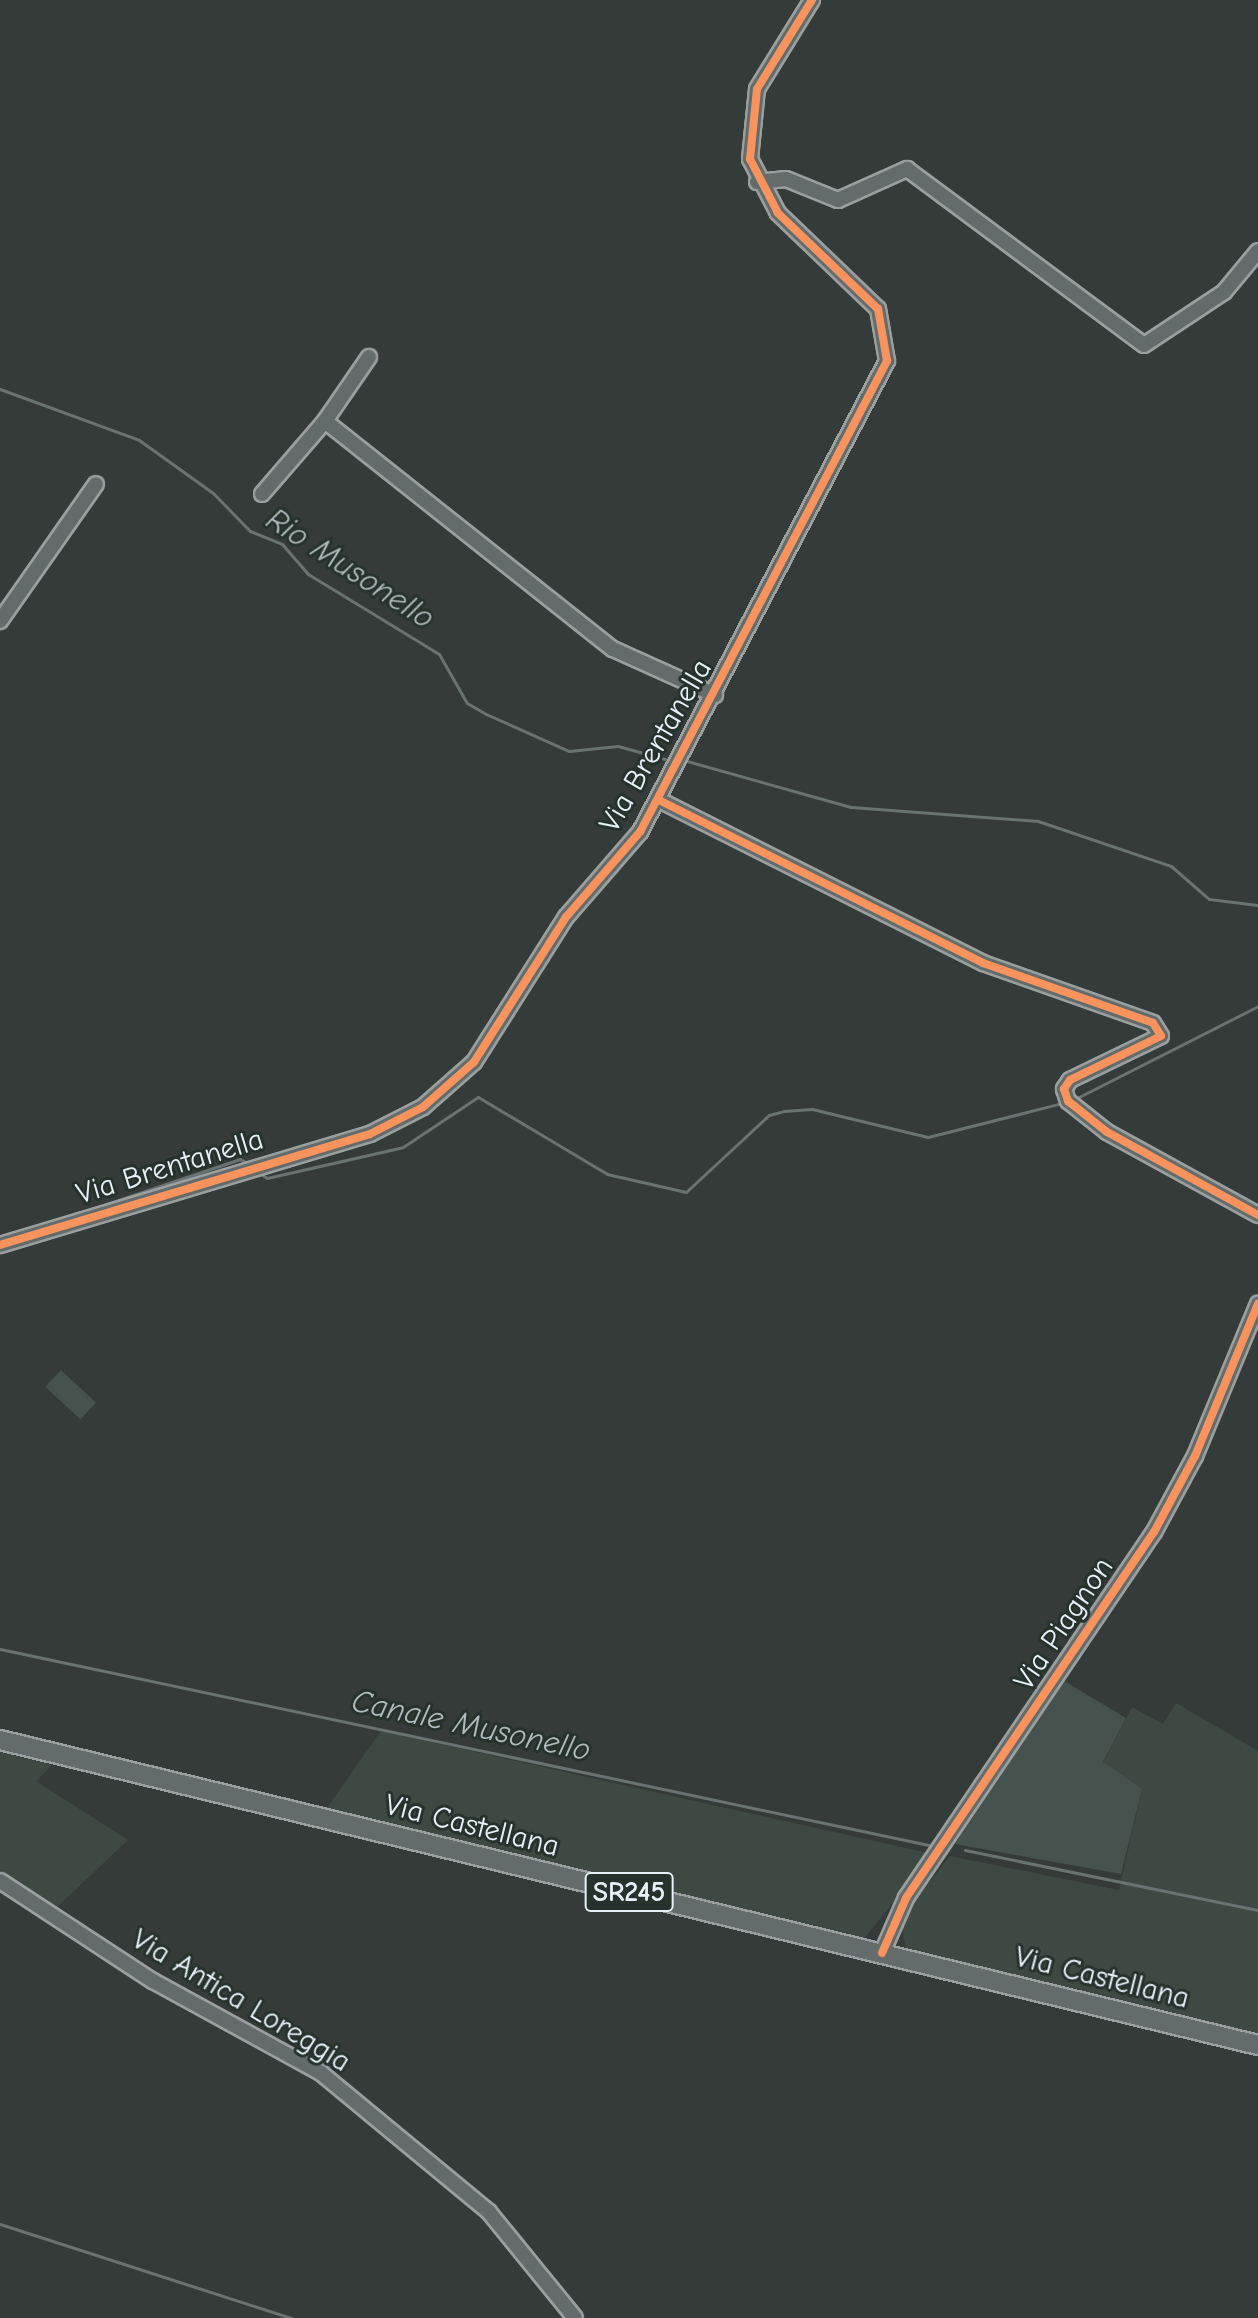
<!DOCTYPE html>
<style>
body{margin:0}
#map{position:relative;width:1258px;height:2318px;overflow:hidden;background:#353b38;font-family:"Comic Neue",sans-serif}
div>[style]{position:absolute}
.built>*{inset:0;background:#3e4944}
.green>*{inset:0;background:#46524e;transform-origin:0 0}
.stream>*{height:3px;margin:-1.5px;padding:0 1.5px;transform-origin:1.5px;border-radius:1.5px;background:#687372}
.roads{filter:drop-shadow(2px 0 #9a9f9f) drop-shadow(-2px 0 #9a9f9f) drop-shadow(0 2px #9a9f9f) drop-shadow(0 -2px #9a9f9f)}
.minor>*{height:14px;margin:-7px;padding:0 7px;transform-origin:7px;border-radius:7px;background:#646b6b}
.major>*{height:18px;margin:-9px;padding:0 9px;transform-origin:9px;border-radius:9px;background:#646b6b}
.rail>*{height:3px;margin:-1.5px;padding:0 1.5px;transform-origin:1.5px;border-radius:1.5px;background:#6e7171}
.cycleway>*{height:8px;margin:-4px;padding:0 4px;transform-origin:4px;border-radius:4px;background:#f8935d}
span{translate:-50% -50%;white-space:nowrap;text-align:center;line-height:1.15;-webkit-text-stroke:6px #26332d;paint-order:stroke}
.shield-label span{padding:2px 6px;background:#26332d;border:2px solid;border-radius:6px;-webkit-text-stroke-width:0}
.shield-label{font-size:28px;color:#e8f1f8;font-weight:700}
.street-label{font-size:30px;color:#e8f1f8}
.water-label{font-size:32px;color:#b1bbbe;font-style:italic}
</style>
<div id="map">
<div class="built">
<div style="clip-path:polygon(1176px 1703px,1258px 1751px,1258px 2037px,906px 1951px,901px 1919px,950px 1856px,1119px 1890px,1142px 1789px,1103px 1763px,1132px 1707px,1163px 1724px)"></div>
<div style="clip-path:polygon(381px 1731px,919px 1851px,933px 1853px,863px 1940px,324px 1812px)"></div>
<div style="clip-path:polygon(0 1752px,52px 1765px,36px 1781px,128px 1840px,55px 1909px,0 1876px)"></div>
</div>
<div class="green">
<div style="left:61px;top:1370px;width:48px;height:23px;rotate:43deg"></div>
<div style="clip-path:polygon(1064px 1681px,1126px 1718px,1103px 1762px,1142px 1789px,1121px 1874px,955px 1844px)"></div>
</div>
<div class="stream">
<div style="left:0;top:389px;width:148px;rotate:20.1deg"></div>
<div style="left:139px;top:440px;width:91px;rotate:35.6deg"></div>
<div style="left:213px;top:493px;width:53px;rotate:45.8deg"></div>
<div style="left:250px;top:531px;width:35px;rotate:22deg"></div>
<div style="left:282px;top:544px;width:40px;rotate:49deg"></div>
<div style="left:308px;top:574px;width:153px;rotate:31.4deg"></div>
<div style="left:439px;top:654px;width:56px;rotate:60.3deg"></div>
<div style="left:467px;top:703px;width:22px;rotate:30deg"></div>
<div style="left:486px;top:714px;width:91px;rotate:24deg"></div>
<div style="left:569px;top:751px;width:49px;rotate:-5.8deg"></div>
<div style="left:618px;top:746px;width:56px;rotate:15.5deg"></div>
<div style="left:687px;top:761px;width:170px;rotate:15.7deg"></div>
<div style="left:851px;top:807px;width:188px;rotate:4.3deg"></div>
<div style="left:1038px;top:821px;width:140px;rotate:18.7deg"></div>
<div style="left:1171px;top:866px;width:50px;rotate:41deg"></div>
<div style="left:1209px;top:899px;width:49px;rotate:7deg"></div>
<div style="left:1073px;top:1100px;width:208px;rotate:-26.9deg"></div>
<div style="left:259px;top:1173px;width:9px;rotate:32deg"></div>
<div style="left:267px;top:1178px;width:139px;rotate:-12.8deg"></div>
<div style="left:403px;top:1147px;width:90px;rotate:-33.7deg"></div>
<div style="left:478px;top:1097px;width:150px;rotate:30.8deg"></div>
<div style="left:607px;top:1174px;width:81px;rotate:12.8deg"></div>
<div style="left:686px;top:1192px;width:113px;rotate:-42.9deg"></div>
<div style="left:769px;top:1115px;width:16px;rotate:-15deg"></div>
<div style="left:784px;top:1111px;width:28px;rotate:-4deg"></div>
<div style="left:812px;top:1109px;width:119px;rotate:13.6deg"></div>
<div style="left:928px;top:1137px;width:138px;rotate:-14.2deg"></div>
<div style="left:62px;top:1219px;width:188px;rotate:-18.6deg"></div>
<div style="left:240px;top:1159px;width:8px;rotate:30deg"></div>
<div style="left:0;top:1649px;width:954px;rotate:11.92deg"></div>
<div style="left:965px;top:1850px;width:299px;rotate:11.6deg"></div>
</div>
<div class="roads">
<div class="minor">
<div style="left:757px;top:182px;width:29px;rotate:-6deg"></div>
<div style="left:786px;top:179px;width:56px;rotate:22deg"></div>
<div style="left:838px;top:200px;width:76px;rotate:-24.2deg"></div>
<div style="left:907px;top:169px;width:295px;rotate:36.6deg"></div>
<div style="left:1144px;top:345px;width:96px;rotate:-33.5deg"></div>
<div style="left:1224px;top:292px;width:53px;rotate:-50.3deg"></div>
<div style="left:369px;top:357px;width:78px;rotate:124.5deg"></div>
<div style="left:325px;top:421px;width:367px;rotate:38.4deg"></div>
<div style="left:613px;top:649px;width:112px;rotate:24.3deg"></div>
<div style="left:262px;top:494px;width:96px;rotate:-49.2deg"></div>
<div style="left:0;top:621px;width:167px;rotate:-55deg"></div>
<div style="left:659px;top:800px;width:363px;rotate:26.7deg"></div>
<div style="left:983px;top:963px;width:180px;rotate:19.4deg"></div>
<div style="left:1153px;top:1023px;width:15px;rotate:58deg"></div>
<div style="left:1161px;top:1036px;width:101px;rotate:154.2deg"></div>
<div style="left:1070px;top:1080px;width:11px;rotate:124deg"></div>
<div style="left:1064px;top:1089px;width:13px;rotate:72deg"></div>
<div style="left:1068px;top:1101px;width:50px;rotate:38.5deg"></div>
<div style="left:1107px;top:1132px;width:172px;rotate:28.8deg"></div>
<div style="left:0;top:1245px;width:386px;rotate:-16.7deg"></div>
<div style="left:370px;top:1134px;width:59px;rotate:-27deg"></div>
<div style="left:423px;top:1107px;width:68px;rotate:-41.4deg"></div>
<div style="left:474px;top:1062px;width:172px;rotate:-57.6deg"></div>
<div style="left:566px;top:917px;width:113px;rotate:-49deg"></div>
<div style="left:640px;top:832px;width:532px;rotate:-62.33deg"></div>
<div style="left:887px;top:361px;width:53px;rotate:-99.8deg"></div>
<div style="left:878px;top:309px;width:139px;rotate:-136.2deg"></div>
<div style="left:778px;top:213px;width:61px;rotate:-117.4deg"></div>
<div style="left:750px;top:159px;width:70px;rotate:-84.3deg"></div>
<div style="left:757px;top:89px;width:105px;rotate:-58.3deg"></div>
<div style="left:0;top:1881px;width:183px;rotate:33.2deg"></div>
<div style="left:153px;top:1981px;width:192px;rotate:28.7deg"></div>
<div style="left:321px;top:2073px;width:218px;rotate:39.6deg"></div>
<div style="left:489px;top:2212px;width:136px;rotate:50.9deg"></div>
<div style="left:882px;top:1953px;width:60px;rotate:-66.4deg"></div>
<div style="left:906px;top:1898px;width:442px;rotate:-55.9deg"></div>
<div style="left:1154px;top:1532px;width:86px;rotate:-61.7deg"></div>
<div style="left:1195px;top:1456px;width:165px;rotate:-67.5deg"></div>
</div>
<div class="major">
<div style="left:0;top:1740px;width:1294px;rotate:13.63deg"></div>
</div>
</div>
<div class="rail">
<div style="left:0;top:2224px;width:306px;rotate:17.9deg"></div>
</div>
<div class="cycleway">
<div style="left:659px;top:800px;width:363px;rotate:26.7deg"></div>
<div style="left:983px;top:963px;width:180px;rotate:19.4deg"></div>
<div style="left:1153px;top:1023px;width:15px;rotate:58deg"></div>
<div style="left:1161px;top:1036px;width:101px;rotate:154.2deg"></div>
<div style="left:1070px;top:1080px;width:11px;rotate:124deg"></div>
<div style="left:1064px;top:1089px;width:13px;rotate:72deg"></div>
<div style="left:1068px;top:1101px;width:50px;rotate:38.5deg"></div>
<div style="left:1107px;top:1132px;width:172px;rotate:28.8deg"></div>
<div style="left:0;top:1245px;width:386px;rotate:-16.7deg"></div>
<div style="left:370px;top:1134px;width:59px;rotate:-27deg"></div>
<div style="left:423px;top:1107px;width:68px;rotate:-41.4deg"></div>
<div style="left:474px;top:1062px;width:172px;rotate:-57.6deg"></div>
<div style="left:566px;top:917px;width:113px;rotate:-49deg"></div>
<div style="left:640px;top:832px;width:532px;rotate:-62.33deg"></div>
<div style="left:887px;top:361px;width:53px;rotate:-99.8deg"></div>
<div style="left:878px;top:309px;width:139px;rotate:-136.2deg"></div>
<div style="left:778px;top:213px;width:61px;rotate:-117.4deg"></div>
<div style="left:750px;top:159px;width:70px;rotate:-84.3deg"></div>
<div style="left:757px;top:89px;width:105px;rotate:-58.3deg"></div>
<div style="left:882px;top:1953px;width:60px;rotate:-66.4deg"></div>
<div style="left:906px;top:1898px;width:442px;rotate:-55.9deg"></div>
<div style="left:1154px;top:1532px;width:86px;rotate:-61.7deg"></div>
<div style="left:1195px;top:1456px;width:165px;rotate:-67.5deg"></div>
</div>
<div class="shield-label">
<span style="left:629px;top:1892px">SR245</span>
</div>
<div class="street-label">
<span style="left:656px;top:746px;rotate:-60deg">Via Brentanella</span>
<span style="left:170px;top:1167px;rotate:-17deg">Via Brentanella</span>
<span style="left:1064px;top:1624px;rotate:-56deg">Via Piagnon</span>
<span style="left:472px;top:1826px;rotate:14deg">Via Castellana</span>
<span style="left:1102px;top:1978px;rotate:14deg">Via Castellana</span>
<span style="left:241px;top:2001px;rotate:31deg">Via Antica Loreggia</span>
</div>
<div class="water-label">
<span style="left:350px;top:569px;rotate:33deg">Rio Musonello</span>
<span style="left:471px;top:1726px;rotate:12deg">Canale Musonello</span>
</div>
</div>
